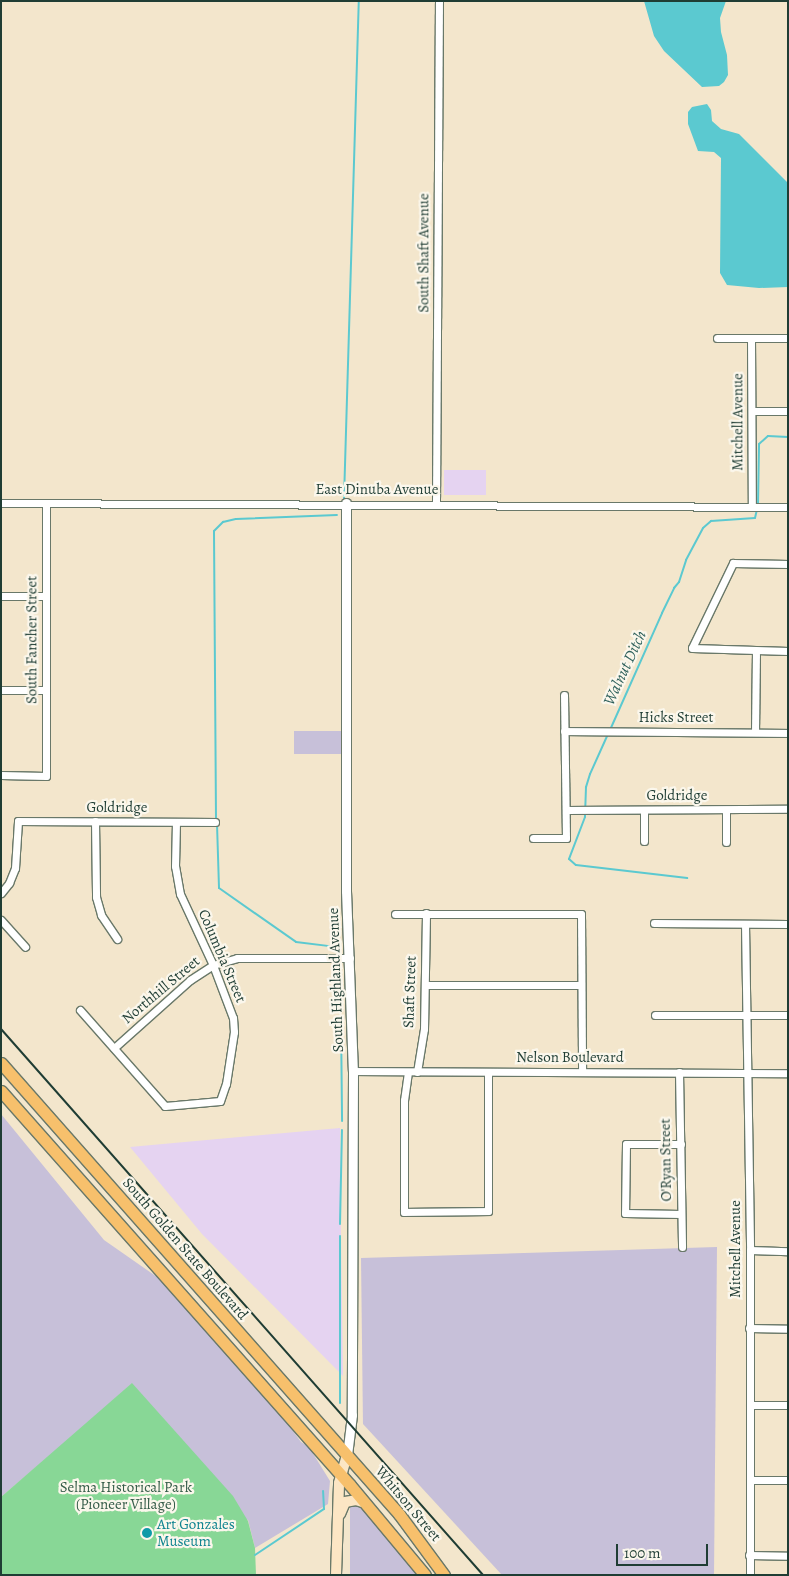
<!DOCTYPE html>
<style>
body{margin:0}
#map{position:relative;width:789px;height:1576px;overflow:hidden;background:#f3e6cc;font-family:Alegreya,serif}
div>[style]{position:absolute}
.built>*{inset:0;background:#e5d3f1;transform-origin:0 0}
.industrial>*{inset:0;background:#c7c0d9;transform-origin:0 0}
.green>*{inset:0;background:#88d796}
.water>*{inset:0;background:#5bc9d0}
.stream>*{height:2px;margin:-1px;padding:0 1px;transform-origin:1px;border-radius:1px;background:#5bc9d0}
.roads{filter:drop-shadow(1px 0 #697869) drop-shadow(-1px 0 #697869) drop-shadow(0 1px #697869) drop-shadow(0 -1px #697869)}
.minor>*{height:7px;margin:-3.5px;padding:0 3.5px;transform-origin:3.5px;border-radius:3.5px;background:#fff}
.tertiary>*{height:9px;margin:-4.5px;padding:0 4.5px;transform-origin:4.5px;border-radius:4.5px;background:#fff}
.secondary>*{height:10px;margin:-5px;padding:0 5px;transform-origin:5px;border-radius:5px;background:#fce6c4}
.primary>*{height:11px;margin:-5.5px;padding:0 5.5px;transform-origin:5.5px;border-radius:5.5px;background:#f7c06c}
.rail>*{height:2px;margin:-1px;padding:0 1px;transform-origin:1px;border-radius:1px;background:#1f3d34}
.dots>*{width:14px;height:14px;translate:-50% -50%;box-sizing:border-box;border:2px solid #fbf7ec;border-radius:50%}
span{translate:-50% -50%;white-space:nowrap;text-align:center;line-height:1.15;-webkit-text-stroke:4.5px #fbf7ec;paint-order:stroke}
.street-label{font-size:15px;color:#1f3d34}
.park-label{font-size:15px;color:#345c48}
.culture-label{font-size:15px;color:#0d838f}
.left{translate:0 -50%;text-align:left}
.water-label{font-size:16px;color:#2e605b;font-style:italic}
.frame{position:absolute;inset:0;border:2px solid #1f3d34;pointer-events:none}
.scale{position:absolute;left:616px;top:1544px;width:92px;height:22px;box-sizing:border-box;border:2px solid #1f3d34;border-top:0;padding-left:6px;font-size:15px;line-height:18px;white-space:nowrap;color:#1f3d34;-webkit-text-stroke:4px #fbf7ec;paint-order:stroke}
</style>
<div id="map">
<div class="built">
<div style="left:444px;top:470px;width:42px;height:25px"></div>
<div style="clip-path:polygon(340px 1128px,341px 1237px,343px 1376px,202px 1234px,130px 1147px)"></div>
</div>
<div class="industrial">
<div style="left:341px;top:731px;width:23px;height:47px;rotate:90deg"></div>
<div style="clip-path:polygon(1px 1114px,104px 1240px,170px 1286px,277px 1409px,301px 1442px,309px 1447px,330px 1481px,328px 1504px,255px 1548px,248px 1520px,61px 1446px,1px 1497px)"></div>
<div style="clip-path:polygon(717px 1247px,714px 1575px,502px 1575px,363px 1424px,361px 1258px)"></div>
<div style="clip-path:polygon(357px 1496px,419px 1575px,350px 1575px,350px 1502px)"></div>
</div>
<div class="green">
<div style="clip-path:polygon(132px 1383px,233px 1496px,248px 1521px,255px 1548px,256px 1575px,1px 1575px,1px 1497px)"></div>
</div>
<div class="water">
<div style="clip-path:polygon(644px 1px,726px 1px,720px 18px,721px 32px,727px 55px,728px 75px,724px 82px,719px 86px,702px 87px,664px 51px,654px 36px)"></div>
<div style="clip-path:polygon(707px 104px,711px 110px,712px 121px,721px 129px,739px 134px,788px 183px,788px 287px,759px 288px,727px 285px,720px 273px,721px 158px,714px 152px,698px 151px,688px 124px,688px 112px,692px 107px)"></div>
</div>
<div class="stream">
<div style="left:344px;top:499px;width:498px;rotate:-88.3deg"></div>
<div style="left:758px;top:504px;width:60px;rotate:-89deg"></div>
<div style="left:759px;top:444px;width:12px;rotate:-42deg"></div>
<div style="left:768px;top:436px;width:20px;rotate:3deg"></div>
<div style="left:610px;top:730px;width:128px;rotate:-66deg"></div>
<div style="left:662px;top:613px;width:28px;rotate:-64deg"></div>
<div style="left:674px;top:588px;width:8px;rotate:-50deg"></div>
<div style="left:679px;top:582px;width:23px;rotate:-72deg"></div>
<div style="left:686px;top:560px;width:36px;rotate:-62deg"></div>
<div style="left:703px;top:528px;width:11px;rotate:-41deg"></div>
<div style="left:711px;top:521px;width:44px;rotate:-3.9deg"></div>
<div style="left:755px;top:518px;width:9px;rotate:-77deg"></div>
<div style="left:608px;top:734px;width:44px;rotate:114.2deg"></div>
<div style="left:590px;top:774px;width:14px;rotate:107deg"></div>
<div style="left:586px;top:787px;width:30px;rotate:92deg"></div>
<div style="left:585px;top:817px;width:45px;rotate:110.9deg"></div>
<div style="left:569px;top:859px;width:9px;rotate:41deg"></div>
<div style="left:576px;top:865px;width:112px;rotate:6.7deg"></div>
<div style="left:216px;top:819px;width:288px;rotate:-90.4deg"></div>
<div style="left:214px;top:531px;width:13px;rotate:-45deg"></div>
<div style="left:223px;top:522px;width:13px;rotate:-13deg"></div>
<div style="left:236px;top:519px;width:101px;rotate:-2.3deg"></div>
<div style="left:217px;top:824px;width:64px;rotate:88.2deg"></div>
<div style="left:219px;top:888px;width:94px;rotate:35deg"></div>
<div style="left:296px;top:942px;width:38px;rotate:7deg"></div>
<div style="left:341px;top:1019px;width:102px;rotate:89.4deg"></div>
<div style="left:340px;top:1224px;width:94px;rotate:-88.8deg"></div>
<div style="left:340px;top:1236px;width:167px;rotate:90deg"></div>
<div style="left:255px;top:1555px;width:83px;rotate:-33.7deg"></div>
<div style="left:324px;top:1509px;width:18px;rotate:-93deg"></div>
</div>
<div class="roads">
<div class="minor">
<div style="left:717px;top:338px;width:71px"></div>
<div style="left:751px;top:338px;width:169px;rotate:89.7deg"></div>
<div style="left:752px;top:411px;width:36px"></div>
<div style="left:1px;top:503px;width:787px;rotate:0.29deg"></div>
<div style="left:436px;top:504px;width:503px;rotate:-89.66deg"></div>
<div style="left:788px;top:564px;width:55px;rotate:-179deg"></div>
<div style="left:733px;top:563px;width:94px;rotate:115.8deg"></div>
<div style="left:692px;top:648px;width:96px;rotate:1.8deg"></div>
<div style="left:1px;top:596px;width:45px"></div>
<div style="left:1px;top:690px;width:45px"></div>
<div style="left:564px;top:731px;width:224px;rotate:0.5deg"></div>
<div style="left:755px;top:732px;width:81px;rotate:-89.3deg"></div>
<div style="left:1px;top:775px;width:45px;rotate:1.3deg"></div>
<div style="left:46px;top:776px;width:273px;rotate:-90deg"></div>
<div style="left:566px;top:810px;width:222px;rotate:-0.3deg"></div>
<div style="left:644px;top:810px;width:31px;rotate:90deg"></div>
<div style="left:95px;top:821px;width:76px;rotate:89.2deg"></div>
<div style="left:96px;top:897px;width:19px;rotate:74deg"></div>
<div style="left:101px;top:915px;width:29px;rotate:56deg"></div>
<div style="left:533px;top:838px;width:33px"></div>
<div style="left:566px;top:838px;width:143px;rotate:-90.8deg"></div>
<div style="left:726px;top:842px;width:32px;rotate:-90deg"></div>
<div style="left:1px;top:893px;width:13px;rotate:-51deg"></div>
<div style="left:9px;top:883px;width:16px;rotate:-68deg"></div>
<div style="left:15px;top:868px;width:47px;rotate:-86.3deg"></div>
<div style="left:18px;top:821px;width:197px;rotate:0.3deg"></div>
<div style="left:395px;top:914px;width:186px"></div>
<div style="left:581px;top:914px;width:158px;rotate:89.6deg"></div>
<div style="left:1px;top:920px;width:36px;rotate:48deg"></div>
<div style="left:654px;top:923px;width:134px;rotate:0.4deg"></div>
<div style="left:745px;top:924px;width:326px;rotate:89.1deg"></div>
<div style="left:750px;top:1250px;width:325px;rotate:90deg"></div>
<div style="left:425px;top:985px;width:156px"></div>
<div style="left:80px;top:1010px;width:128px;rotate:48.5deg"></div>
<div style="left:165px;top:1106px;width:55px;rotate:-5.2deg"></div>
<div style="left:220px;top:1101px;width:18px;rotate:-71deg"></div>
<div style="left:226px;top:1084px;width:53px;rotate:-81.3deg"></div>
<div style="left:234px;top:1032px;width:14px;rotate:-94deg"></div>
<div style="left:233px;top:1018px;width:57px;rotate:-110.7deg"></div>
<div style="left:213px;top:965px;width:78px;rotate:-114.9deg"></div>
<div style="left:180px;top:894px;width:28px;rotate:-100deg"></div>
<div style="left:175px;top:866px;width:44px;rotate:-88.7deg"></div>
<div style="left:655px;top:1015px;width:133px"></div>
<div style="left:114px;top:1048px;width:102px;rotate:-41.8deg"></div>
<div style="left:190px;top:980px;width:27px;rotate:-33deg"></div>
<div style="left:213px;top:965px;width:25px;rotate:-16deg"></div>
<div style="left:237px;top:958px;width:113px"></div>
<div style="left:353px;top:1071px;width:435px;rotate:0.3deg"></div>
<div style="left:408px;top:1072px;width:28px;rotate:98deg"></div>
<div style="left:404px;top:1100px;width:112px;rotate:90deg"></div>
<div style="left:404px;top:1212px;width:84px;rotate:-0.7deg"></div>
<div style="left:488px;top:1211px;width:139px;rotate:-90deg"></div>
<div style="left:417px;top:1072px;width:44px;rotate:-80.8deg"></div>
<div style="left:424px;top:1029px;width:116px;rotate:-89deg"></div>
<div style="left:679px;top:1072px;width:175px;rotate:89deg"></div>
<div style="left:681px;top:1144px;width:55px;rotate:180deg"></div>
<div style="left:626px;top:1144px;width:69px;rotate:90.8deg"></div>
<div style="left:625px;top:1213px;width:56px;rotate:1deg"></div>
<div style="left:750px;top:1250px;width:38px;rotate:2deg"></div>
<div style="left:749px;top:1328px;width:39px;rotate:1deg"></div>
<div style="left:750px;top:1405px;width:38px"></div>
<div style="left:750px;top:1480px;width:38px"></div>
<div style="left:749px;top:1555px;width:39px;rotate:1deg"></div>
</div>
<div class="tertiary">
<div style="left:346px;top:503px;width:388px;rotate:90deg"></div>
<div style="left:346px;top:891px;width:180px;rotate:87.8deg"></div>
<div style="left:353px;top:1071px;width:344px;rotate:90.2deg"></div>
<div style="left:352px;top:1415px;width:40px;rotate:97.1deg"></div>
</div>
<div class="secondary">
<div style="left:340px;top:1514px;width:13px;rotate:-67deg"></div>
<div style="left:345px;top:1502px;width:11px;rotate:-10deg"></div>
<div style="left:356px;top:1500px;width:9px;rotate:18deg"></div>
<div style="left:336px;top:1575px;width:92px;rotate:-88.1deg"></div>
<div style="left:339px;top:1483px;width:29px;rotate:-74deg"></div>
</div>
<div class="primary">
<div style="left:1px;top:1063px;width:602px;rotate:48.57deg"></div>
<div style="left:399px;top:1514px;width:76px;rotate:53.6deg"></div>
<div style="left:1px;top:1091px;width:526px;rotate:48.47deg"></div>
<div style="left:350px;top:1485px;width:117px;rotate:50.2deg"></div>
</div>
</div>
<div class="rail">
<div style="left:1px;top:1029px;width:728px;rotate:48.56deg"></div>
</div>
<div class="dots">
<div style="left:147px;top:1533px;background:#0f9aa8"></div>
</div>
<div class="street-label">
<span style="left:424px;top:253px;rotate:-90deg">South Shaft Avenue</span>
<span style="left:738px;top:422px;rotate:-90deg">Mitchell Avenue</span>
<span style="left:377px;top:490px">East Dinuba Avenue</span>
<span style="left:32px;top:640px;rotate:-90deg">South Fancher Street</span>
<span style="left:676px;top:718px">Hicks Street</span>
<span style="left:677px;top:796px">Goldridge</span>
<span style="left:117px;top:808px">Goldridge</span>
<span style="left:222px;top:956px;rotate:67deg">Columbia Street</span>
<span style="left:336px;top:980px;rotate:-92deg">South Highland Avenue</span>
<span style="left:161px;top:990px;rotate:-40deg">Northhill Street</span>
<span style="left:410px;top:992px;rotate:-88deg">Shaft Street</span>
<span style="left:570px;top:1058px">Nelson Boulevard</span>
<span style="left:666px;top:1160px;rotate:-91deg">O'Ryan Street</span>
<span style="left:185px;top:1249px;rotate:49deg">South Golden State Boulevard</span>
<span style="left:736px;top:1249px;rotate:-90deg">Mitchell Avenue</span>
<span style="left:408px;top:1504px;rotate:50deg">Whitson Street</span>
</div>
<div class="park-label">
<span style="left:126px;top:1496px">Selma Historical Park<br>(Pioneer Village)</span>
</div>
<div class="culture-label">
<span class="left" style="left:157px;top:1533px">Art Gonzales<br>Museum</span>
</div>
<div class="water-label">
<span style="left:625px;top:668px;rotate:-65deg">Walnut Ditch</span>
</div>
<div class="frame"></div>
<div class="scale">100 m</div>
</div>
